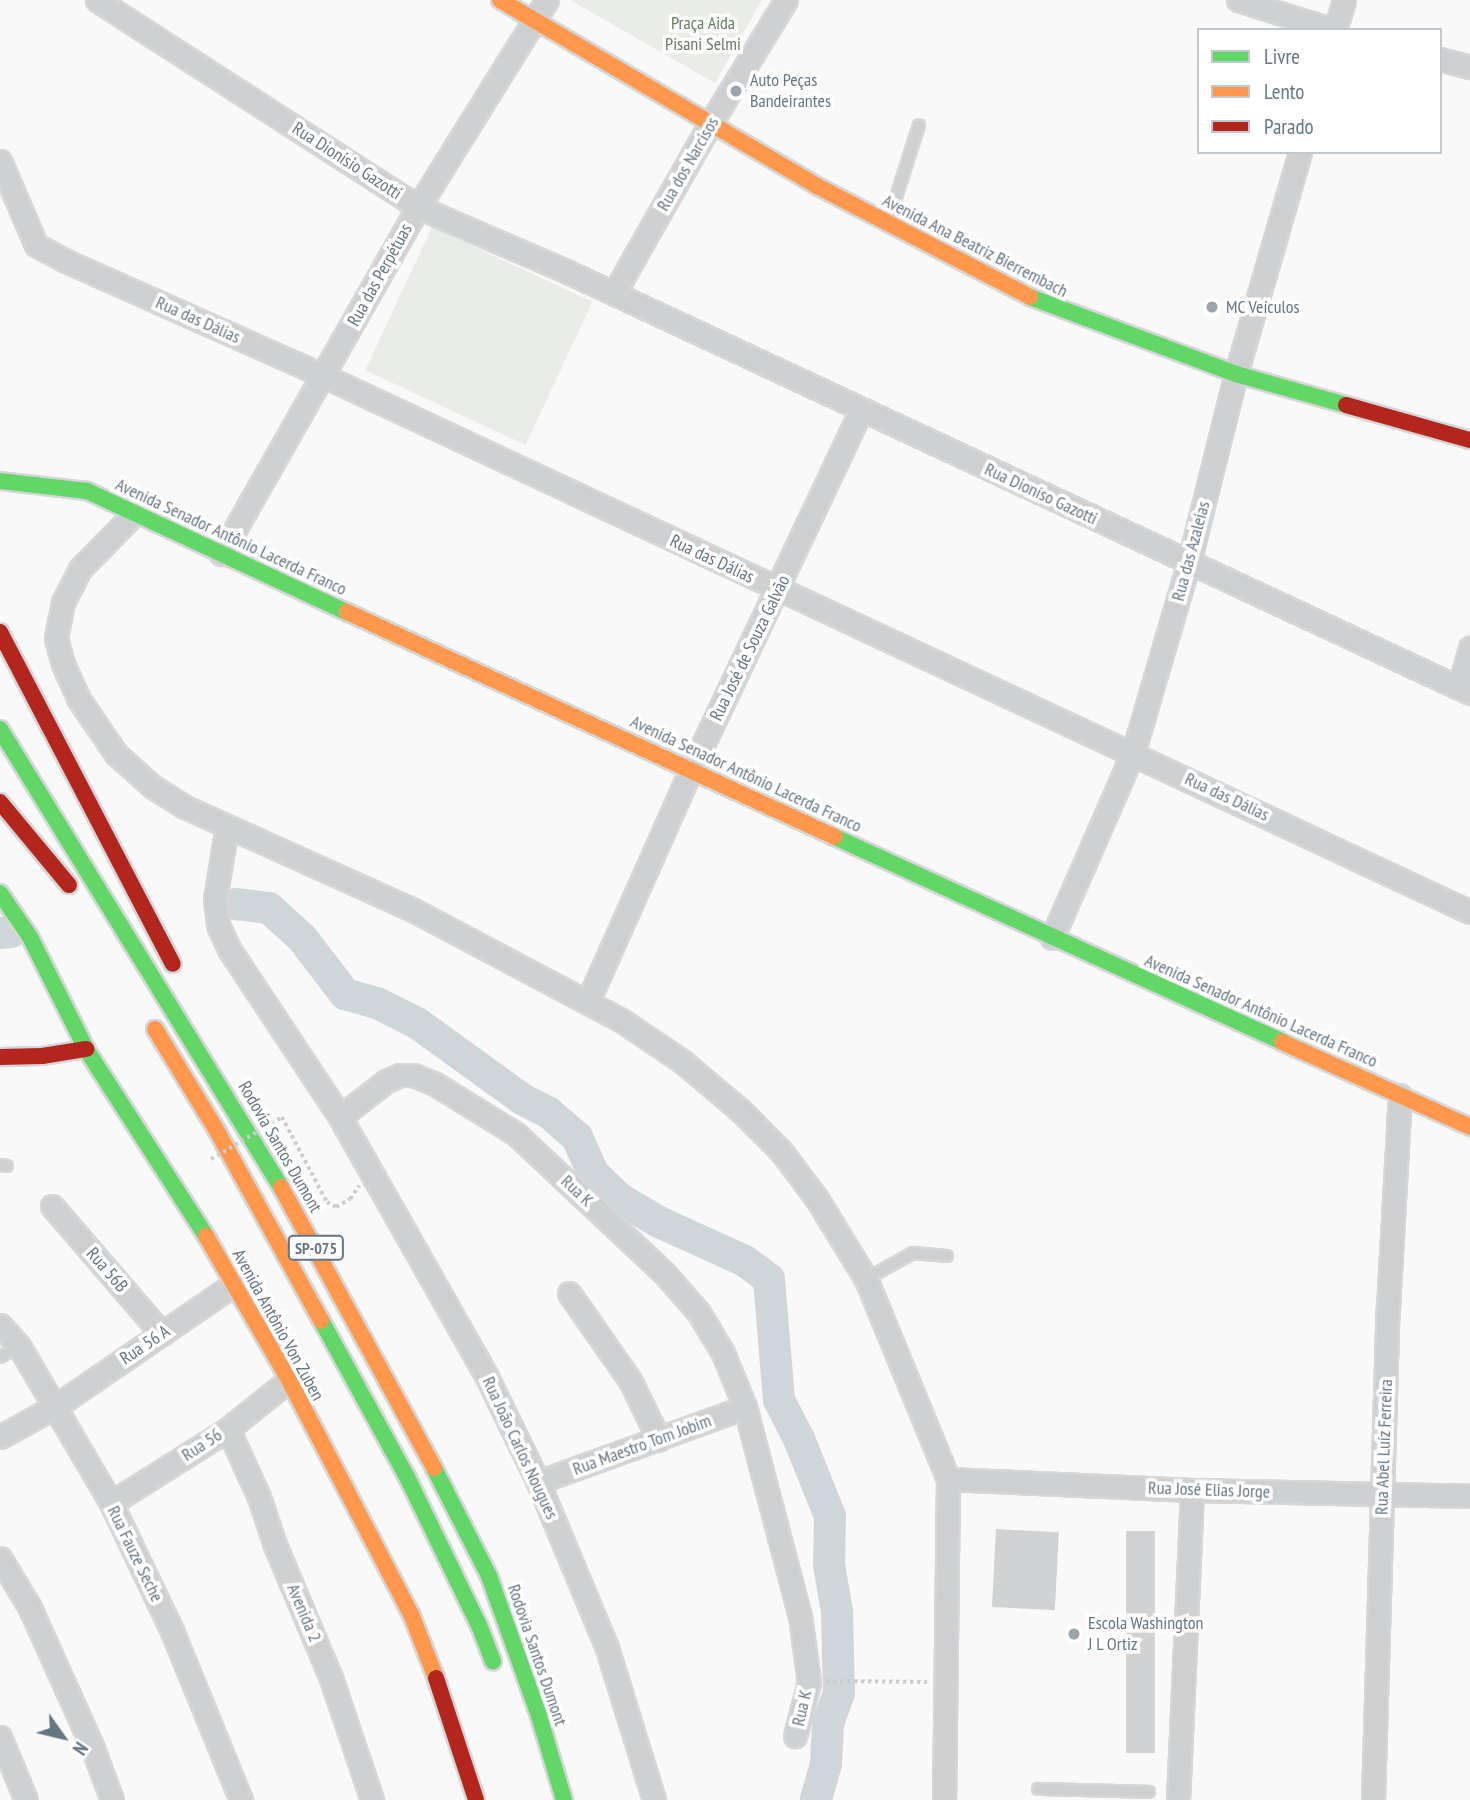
<!DOCTYPE html>
<meta charset="utf-8">
<style>
body{margin:0}
#map{position:relative;width:1470px;height:1800px;overflow:hidden;background:#f9f9f9;font-family:"PT Sans Narrow",sans-serif}
div>[style]{position:absolute}
.green>*{inset:0;background:#e8ebe6;transform-origin:0 0}
.river>*{height:32px;margin:-16px;padding:0 16px;transform-origin:16px;border-radius:16px;background:#ced6d9}
.building>*{inset:0;background:#d0d2d3;transform-origin:0 0}
.path>*{height:3.5px;margin-top:-1.75px;transform-origin:0;background:repeating-linear-gradient(90deg,#cbcccd 0 3.5px,transparent 0 7px)}
.roads{filter:drop-shadow(2px 0 #d5d6d7) drop-shadow(-2px 0 #d5d6d7) drop-shadow(0 2px #d5d6d7) drop-shadow(0 -2px #d5d6d7)}
.lane>*{height:10px;margin:-5px;padding:0 5px;transform-origin:5px;border-radius:5px;background:#cecfd0}
.street>*{height:21px;margin:-10.5px;padding:0 10.5px;transform-origin:10.5px;border-radius:10.5px;background:#cecfd0}
.fast>*{height:16px;margin:-8px;padding:0 8px;transform-origin:8px;border-radius:8px;background:#63d668}
.slow>*{height:16px;margin:-8px;padding:0 8px;transform-origin:8px;border-radius:8px;background:#ff974d}
.jam>*{height:16px;margin:-8px;padding:0 8px;transform-origin:8px;border-radius:8px;background:#b3261e}
.path-bridge>*{height:3.5px;margin-top:-1.75px;transform-origin:0;background:repeating-linear-gradient(90deg,#cbcccd 0 3.5px,transparent 0 7px)}
.dots>*{width:19px;height:19px;translate:-50% -50%;box-sizing:border-box;border:4px solid #fff;border-radius:50%}
span{translate:-50% -50%;white-space:nowrap;text-align:center;line-height:1.15;-webkit-text-stroke:7px #fff;paint-order:stroke}
.shield-label span{padding:2px 5px;background:#fff;border:2px solid;border-radius:5px;-webkit-text-stroke-width:0}
.shield-label{font-size:16px;color:#657683;font-weight:700}
.park-label{font-size:18px;color:#687a64}
.poi-label{font-size:18px;color:#657683}
.left{translate:0 -50%;text-align:left}
.street-label{font-size:18px;color:#657683}
.legend{position:absolute;left:1197px;top:28px;width:245px;height:126px;box-sizing:border-box;background:#fff;border:2px solid #c1c8cd;margin:0;padding:9px 12px;list-style:none;font-size:21px;color:#657683}
.legend li{display:flex;align-items:center;gap:14px;height:35px}
.legend b{width:35px;border:2px solid #c1c8cd}
.north{position:absolute;left:28px;top:1702px;width:70px;height:70px;-webkit-text-stroke:5px #fff;paint-order:stroke;rotate:124deg;font-size:19px;font-weight:700;line-height:28px;text-align:center;color:#657683}
.north::after{content:'';display:block;margin:auto;width:24px;height:32px;background:#657683;clip-path:polygon(50% 0,100% 100%,50% 72%,0 100%)}
</style>
<div id="map">
<div class="green">
<div style="clip-path:polygon(570px 0,762px 0,715px 83px)"></div>
<div style="left:432px;top:227px;width:177px;height:158px;rotate:25deg"></div>
</div>
<div class="river">
<div style="left:236px;top:904px;width:33px;rotate:7deg"></div>
<div style="left:269px;top:908px;width:45px;rotate:42.3deg"></div>
<div style="left:302px;top:938px;width:71px;rotate:52.5deg"></div>
<div style="left:345px;top:994px;width:33px;rotate:16deg"></div>
<div style="left:377px;top:1003px;width:45px;rotate:26.6deg"></div>
<div style="left:417px;top:1023px;width:130px;rotate:35.9deg"></div>
<div style="left:522px;top:1099px;width:30px;rotate:27deg"></div>
<div style="left:549px;top:1113px;width:37px;rotate:41deg"></div>
<div style="left:577px;top:1137px;width:39px;rotate:66deg"></div>
<div style="left:593px;top:1173px;width:37px;rotate:44deg"></div>
<div style="left:620px;top:1199px;width:45px;rotate:30.5deg"></div>
<div style="left:659px;top:1222px;width:94px;rotate:24.4deg"></div>
<div style="left:745px;top:1261px;width:30px;rotate:37deg"></div>
<div style="left:769px;top:1279px;width:121px;rotate:85.3deg"></div>
<div style="left:779px;top:1400px;width:44px;rotate:62.9deg"></div>
<div style="left:799px;top:1439px;width:83px;rotate:68.1deg"></div>
<div style="left:830px;top:1516px;width:49px;rotate:91.2deg"></div>
<div style="left:829px;top:1565px;width:48px;rotate:80.3deg"></div>
<div style="left:837px;top:1612px;width:81px;rotate:88.6deg"></div>
<div style="left:839px;top:1693px;width:32px;rotate:110deg"></div>
<div style="left:828px;top:1723px;width:41px;rotate:92.8deg"></div>
<div style="left:826px;top:1764px;width:37px;rotate:106deg"></div>
<div style="left:0;top:933px;width:11px;rotate:-5deg"></div>
</div>
<div class="building">
<div style="left:996px;top:1529px;width:63px;height:78px;rotate:3deg"></div>
<div style="left:1126px;top:1531px;width:29px;height:222px"></div>
</div>
<div class="path">
<div style="left:282px;top:1117px;width:96px;rotate:62.1deg"></div>
<div style="left:327px;top:1202px;width:10px;rotate:29deg"></div>
<div style="left:336px;top:1207px;width:16px;rotate:-30deg"></div>
<div style="left:350px;top:1199px;width:16px;rotate:-55deg"></div>
<div style="left:826px;top:1681px;width:101px;rotate:0.6deg"></div>
</div>
<div class="roads">
<div class="lane">
<div style="left:891px;top:213px;width:92px;rotate:-72.3deg"></div>
<div style="left:0;top:1165px;width:7px;rotate:8deg"></div>
<div style="left:866px;top:1279px;width:54px;rotate:-29deg"></div>
<div style="left:913px;top:1253px;width:34px;rotate:5deg"></div>
<div style="left:0;top:1357px;width:22px;rotate:-30deg"></div>
<div style="left:1038px;top:1789px;width:111px;rotate:1.5deg"></div>
</div>
<div class="street">
<div style="left:97px;top:0;width:382px;rotate:32.8deg"></div>
<div style="left:418px;top:207px;width:163px;rotate:23.4deg"></div>
<div style="left:568px;top:272px;width:995px;rotate:25.02deg"></div>
<div style="left:1238px;top:0;width:100px;rotate:17.5deg"></div>
<div style="left:1335px;top:30px;width:31px;rotate:-73deg"></div>
<div style="left:1440px;top:59px;width:31px;rotate:15deg"></div>
<div style="left:0;top:161px;width:91px;rotate:66.8deg"></div>
<div style="left:36px;top:245px;width:34px;rotate:28deg"></div>
<div style="left:66px;top:261px;width:282px;rotate:24deg"></div>
<div style="left:324px;top:376px;width:1265px;rotate:25.07deg"></div>
<div style="left:614px;top:293px;width:194px;rotate:-60.4deg"></div>
<div style="left:710px;top:124px;width:145px;rotate:-58.5deg"></div>
<div style="left:134px;top:514px;width:77px;rotate:134.5deg"></div>
<div style="left:80px;top:569px;width:37px;rotate:117deg"></div>
<div style="left:63px;top:602px;width:37px;rotate:101deg"></div>
<div style="left:56px;top:638px;width:27px;rotate:75deg"></div>
<div style="left:63px;top:664px;width:37px;rotate:66deg"></div>
<div style="left:78px;top:698px;width:68px;rotate:55.8deg"></div>
<div style="left:116px;top:754px;width:50px;rotate:41.7deg"></div>
<div style="left:153px;top:787px;width:38px;rotate:32deg"></div>
<div style="left:185px;top:807px;width:250px;rotate:24.3deg"></div>
<div style="left:413px;top:910px;width:235px;rotate:27.9deg"></div>
<div style="left:621px;top:1020px;width:75px;rotate:34.1deg"></div>
<div style="left:683px;top:1062px;width:76px;rotate:40.2deg"></div>
<div style="left:741px;top:1111px;width:57px;rotate:45deg"></div>
<div style="left:781px;top:1151px;width:60px;rotate:53.1deg"></div>
<div style="left:817px;top:1199px;width:94px;rotate:58.5deg"></div>
<div style="left:866px;top:1279px;width:216px;rotate:67.7deg"></div>
<div style="left:948px;top:1479px;width:321px;rotate:90.7deg"></div>
<div style="left:221px;top:554px;width:399px;rotate:-60.4deg"></div>
<div style="left:418px;top:207px;width:244px;rotate:-58.1deg"></div>
<div style="left:1459px;top:687px;width:41px;rotate:-74.2deg"></div>
<div style="left:227px;top:826px;width:74px;rotate:99.3deg"></div>
<div style="left:215px;top:899px;width:26px;rotate:83deg"></div>
<div style="left:218px;top:925px;width:26px;rotate:65deg"></div>
<div style="left:229px;top:949px;width:201px;rotate:56.5deg"></div>
<div style="left:340px;top:1117px;width:299px;rotate:60.5deg"></div>
<div style="left:487px;top:1377px;width:117px;rotate:64.1deg"></div>
<div style="left:538px;top:1482px;width:180px;rotate:67.4deg"></div>
<div style="left:607px;top:1648px;width:159px;rotate:72.8deg"></div>
<div style="left:1052px;top:938px;width:202px;rotate:-66.4deg"></div>
<div style="left:1133px;top:753px;width:199px;rotate:-73.7deg"></div>
<div style="left:1189px;top:562px;width:194px;rotate:-76deg"></div>
<div style="left:1236px;top:374px;width:231px;rotate:-73.9deg"></div>
<div style="left:588px;top:1001px;width:253px;rotate:-66deg"></div>
<div style="left:691px;top:770px;width:397px;rotate:-64.7deg"></div>
<div style="left:340px;top:1117px;width:58px;rotate:-38deg"></div>
<div style="left:386px;top:1081px;width:15px;rotate:-23deg"></div>
<div style="left:400px;top:1075px;width:13px"></div>
<div style="left:413px;top:1075px;width:24px;rotate:22deg"></div>
<div style="left:435px;top:1084px;width:95px;rotate:31.7deg"></div>
<div style="left:516px;top:1134px;width:204px;rotate:43.2deg"></div>
<div style="left:665px;top:1274px;width:52px;rotate:48.9deg"></div>
<div style="left:699px;top:1313px;width:47px;rotate:59deg"></div>
<div style="left:723px;top:1353px;width:58px;rotate:67.8deg"></div>
<div style="left:745px;top:1407px;width:216px;rotate:75.3deg"></div>
<div style="left:800px;top:1616px;width:67px;rotate:82.2deg"></div>
<div style="left:809px;top:1682px;width:56px;rotate:104.5deg"></div>
<div style="left:52px;top:1206px;width:169px;rotate:49.3deg"></div>
<div style="left:569px;top:1293px;width:108px;rotate:55.1deg"></div>
<div style="left:631px;top:1382px;width:64px;rotate:64.2deg"></div>
<div style="left:0;top:1325px;width:28px;rotate:48deg"></div>
<div style="left:19px;top:1346px;width:182px;rotate:59.6deg"></div>
<div style="left:111px;top:1503px;width:142px;rotate:64.5deg"></div>
<div style="left:172px;top:1631px;width:183px;rotate:67.8deg"></div>
<div style="left:228px;top:1429px;width:75px;rotate:65.5deg"></div>
<div style="left:259px;top:1497px;width:51px;rotate:71.6deg"></div>
<div style="left:275px;top:1545px;width:144px;rotate:67.2deg"></div>
<div style="left:331px;top:1678px;width:129px;rotate:71.4deg"></div>
<div style="left:0;top:1437px;width:64px;rotate:-29deg"></div>
<div style="left:56px;top:1406px;width:216px;rotate:-34.4deg"></div>
<div style="left:948px;top:1479px;width:244px;rotate:2.6deg"></div>
<div style="left:1192px;top:1490px;width:278px;rotate:1.2deg"></div>
<div style="left:538px;top:1482px;width:220px;rotate:-19.9deg"></div>
<div style="left:111px;top:1503px;width:138px;rotate:-32.3deg"></div>
<div style="left:228px;top:1429px;width:78px;rotate:-38.8deg"></div>
<div style="left:0;top:1558px;width:58px;rotate:59deg"></div>
<div style="left:30px;top:1608px;width:151px;rotate:65.8deg"></div>
<div style="left:92px;top:1746px;width:58px;rotate:69.7deg"></div>
<div style="left:0;top:1737px;width:68px;rotate:67.6deg"></div>
<div style="left:1178px;top:1800px;width:310px;rotate:-87.4deg"></div>
<div style="left:1373px;top:1800px;width:492px;rotate:-88.3deg"></div>
<div style="left:1388px;top:1308px;width:213px;rotate:-86.8deg"></div>
</div>
<div class="fast">
<div style="left:1030px;top:297px;width:220px;rotate:20.5deg"></div>
<div style="left:1236px;top:374px;width:114px;rotate:15.7deg"></div>
<div style="left:0;top:481px;width:88px;rotate:6.6deg"></div>
<div style="left:87px;top:491px;width:287px;rotate:25deg"></div>
<div style="left:0;top:729px;width:537px;rotate:58.47deg"></div>
<div style="left:835px;top:837px;width:492px;rotate:24.6deg"></div>
<div style="left:0;top:893px;width:53px;rotate:55.7deg"></div>
<div style="left:30px;top:937px;width:125px;rotate:63.4deg"></div>
<div style="left:86px;top:1049px;width:222px;rotate:57.3deg"></div>
<div style="left:321px;top:1320px;width:179px;rotate:61.3deg"></div>
<div style="left:407px;top:1477px;width:165px;rotate:64.1deg"></div>
<div style="left:479px;top:1625px;width:39px;rotate:69deg"></div>
<div style="left:434px;top:1468px;width:121px;rotate:63deg"></div>
<div style="left:489px;top:1576px;width:149px;rotate:70.3deg"></div>
<div style="left:539px;top:1716px;width:88px;rotate:73.4deg"></div>
</div>
<div class="slow">
<div style="left:500px;top:0;width:368px;rotate:30.4deg"></div>
<div style="left:817px;top:186px;width:240px;rotate:27.5deg"></div>
<div style="left:347px;top:612px;width:537px;rotate:24.75deg"></div>
<div style="left:155px;top:1029px;width:119px;rotate:58.7deg"></div>
<div style="left:217px;top:1131px;width:216px;rotate:61.2deg"></div>
<div style="left:1282px;top:1042px;width:206px;rotate:24.3deg"></div>
<div style="left:281px;top:1187px;width:320px;rotate:61.4deg"></div>
<div style="left:206px;top:1236px;width:166px;rotate:60deg"></div>
<div style="left:289px;top:1380px;width:264px;rotate:62.5deg"></div>
<div style="left:411px;top:1614px;width:69px;rotate:68.7deg"></div>
</div>
<div class="jam">
<div style="left:1346px;top:405px;width:129px;rotate:15.8deg"></div>
<div style="left:0;top:632px;width:374px;rotate:62.5deg"></div>
<div style="left:0;top:802px;width:108px;rotate:50.3deg"></div>
<div style="left:0;top:1057px;width:42px;rotate:-1.4deg"></div>
<div style="left:42px;top:1056px;width:45px;rotate:-9deg"></div>
<div style="left:436px;top:1678px;width:128px;rotate:71.8deg"></div>
</div>
</div>
<div class="path-bridge">
<div style="left:211px;top:1159px;width:82px;rotate:-30.6deg"></div>
</div>
<div class="dots">
<div style="left:736px;top:91px;background:#99a4ac"></div>
<div style="left:1212px;top:307px;background:#99a4ac"></div>
<div style="left:1074px;top:1634px;background:#99a4ac"></div>
</div>
<div class="shield-label">
<span style="left:316px;top:1248px">SP-075</span>
</div>
<div class="park-label">
<span style="left:703px;top:34px">Praça Aida<br>Pisani Selmi</span>
</div>
<div class="poi-label">
<span class="left" style="left:750px;top:91px">Auto Peças<br>Bandeirantes</span>
<span class="left" style="left:1226px;top:307px">MC Veículos</span>
<span class="left" style="left:1088px;top:1634px">Escola Washington<br>J L Ortiz</span>
</div>
<div class="street-label">
<span style="left:347px;top:161px;rotate:33deg">Rua Dionísio Gazotti</span>
<span style="left:688px;top:164px;rotate:-60deg">Rua dos Narcisos</span>
<span style="left:975px;top:246px;rotate:27deg">Avenida Ana Beatriz Bierrembach</span>
<span style="left:380px;top:275px;rotate:-61deg">Rua das Perpétuas</span>
<span style="left:198px;top:320px;rotate:24deg">Rua das Dálias</span>
<span style="left:1041px;top:494px;rotate:25deg">Rua Dioníso Gazotti</span>
<span style="left:231px;top:537px;rotate:25deg">Avenida Senador Antônio Lacerda Franco</span>
<span style="left:1191px;top:551px;rotate:-75deg">Rua das Azaleias</span>
<span style="left:712px;top:559px;rotate:25deg">Rua das Dálias</span>
<span style="left:750px;top:648px;rotate:-64deg">Rua José de Souza Galvão</span>
<span style="left:746px;top:774px;rotate:25deg">Avenida Senador Antônio Lacerda Franco</span>
<span style="left:1227px;top:797px;rotate:25deg">Rua das Dálias</span>
<span style="left:1261px;top:1011px;rotate:24deg">Avenida Senador Antônio Lacerda Franco</span>
<span style="left:280px;top:1147px;rotate:60deg">Rodovia Santos Dumont</span>
<span style="left:577px;top:1191px;rotate:43deg">Rua K</span>
<span style="left:107px;top:1270px;rotate:49deg">Rua 56B</span>
<span style="left:278px;top:1325px;rotate:61deg">Avenida Antônio Von Zuben</span>
<span style="left:145px;top:1345px;rotate:-34deg">Rua 56 A</span>
<span style="left:202px;top:1445px;rotate:-33deg">Rua 56</span>
<span style="left:642px;top:1445px;rotate:-20deg">Rua Maestro Tom Jobim</span>
<span style="left:1384px;top:1447px;rotate:-88deg">Rua Abel Luíz Ferreira</span>
<span style="left:520px;top:1448px;rotate:65deg">Rua João Carlos Nougues</span>
<span style="left:1209px;top:1490px;rotate:2deg">Rua José Elias Jorge</span>
<span style="left:135px;top:1554px;rotate:64deg">Rua Fauze Seche</span>
<span style="left:304px;top:1613px;rotate:67deg">Avenida 2</span>
<span style="left:537px;top:1655px;rotate:71deg">Rodovia Santos Dumont</span>
<span style="left:802px;top:1708px;rotate:-77deg">Rua K</span>
</div>
<ul class="legend">
<li><b style="height:9px;background:#63d668"></b>Livre</li>
<li><b style="height:9px;background:#ff974d"></b>Lento</li>
<li><b style="height:9px;background:#b3261e"></b>Parado</li>
</ul>
<div class="north">N</div>
</div>
